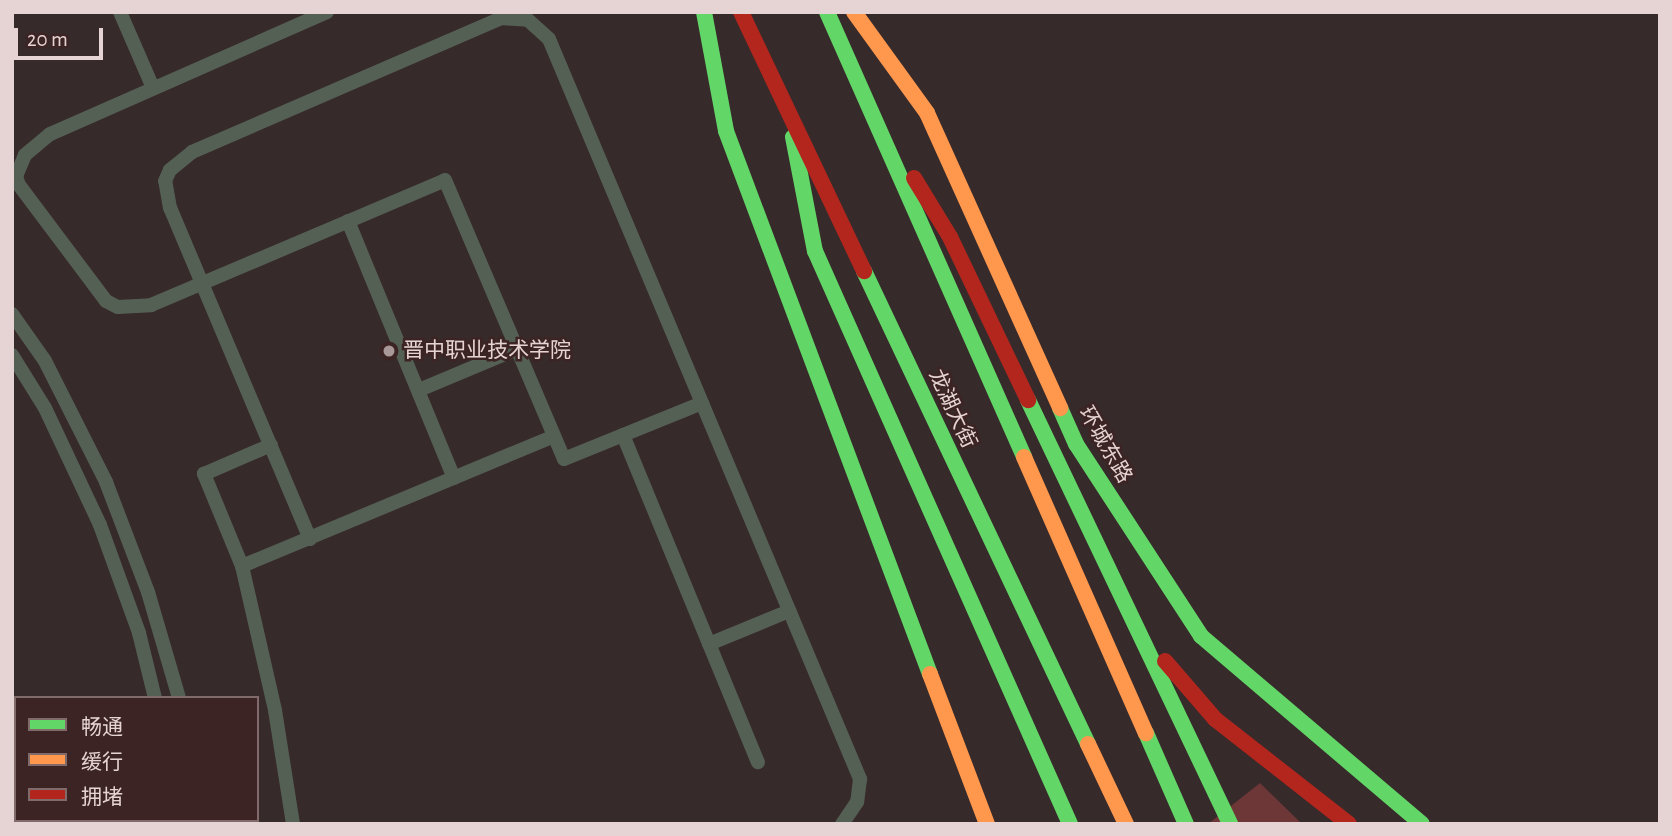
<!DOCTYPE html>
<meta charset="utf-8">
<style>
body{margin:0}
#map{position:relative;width:1672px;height:836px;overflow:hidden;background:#372a2a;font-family:"Alegreya Sans","Noto Sans SC",sans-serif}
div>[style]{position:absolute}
.green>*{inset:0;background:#6d3637}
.lane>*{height:14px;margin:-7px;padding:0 7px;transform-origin:7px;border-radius:7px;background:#556054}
.fast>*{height:16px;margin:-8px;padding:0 8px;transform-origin:8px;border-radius:8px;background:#63d668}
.slow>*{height:16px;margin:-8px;padding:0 8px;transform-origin:8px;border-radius:8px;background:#ff974d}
.jam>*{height:16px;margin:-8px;padding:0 8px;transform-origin:8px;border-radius:8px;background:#b3261e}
.dots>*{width:19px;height:19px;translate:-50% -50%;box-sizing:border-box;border:4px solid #3d2424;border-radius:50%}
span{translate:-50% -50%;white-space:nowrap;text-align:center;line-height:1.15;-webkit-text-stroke:5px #3d2424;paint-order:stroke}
.poi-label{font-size:21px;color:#e5d4d3}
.left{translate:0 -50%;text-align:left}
.street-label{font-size:21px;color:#e5d4d3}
.frame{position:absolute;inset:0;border:14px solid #e5d4d3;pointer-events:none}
.legend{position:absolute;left:14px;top:696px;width:245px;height:126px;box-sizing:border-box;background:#3d2424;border:2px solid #806a6a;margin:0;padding:9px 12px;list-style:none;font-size:21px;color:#e5d4d3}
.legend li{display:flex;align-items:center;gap:14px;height:35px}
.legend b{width:35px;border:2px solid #806a6a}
.scale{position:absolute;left:14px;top:28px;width:89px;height:32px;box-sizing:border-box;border:4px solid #e5d4d3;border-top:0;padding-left:9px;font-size:21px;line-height:24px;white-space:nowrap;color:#e5d4d3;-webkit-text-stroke:5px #3d2424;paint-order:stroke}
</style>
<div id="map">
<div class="green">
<div style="clip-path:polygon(1260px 783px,1302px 824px,1208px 824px)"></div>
</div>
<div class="lane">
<div style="left:120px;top:12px;width:83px;rotate:66.5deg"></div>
<div style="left:327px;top:12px;width:303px;rotate:156.2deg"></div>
<div style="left:50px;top:134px;width:33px;rotate:140deg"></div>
<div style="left:25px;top:155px;width:23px;rotate:113deg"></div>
<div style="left:16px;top:176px;width:9px;rotate:72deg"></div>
<div style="left:19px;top:185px;width:145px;rotate:53.1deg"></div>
<div style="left:106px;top:301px;width:13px;rotate:27deg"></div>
<div style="left:118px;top:307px;width:33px;rotate:-3deg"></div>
<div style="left:151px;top:305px;width:319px;rotate:-23deg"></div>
<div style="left:445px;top:180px;width:303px;rotate:66.9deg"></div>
<div style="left:564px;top:459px;width:149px;rotate:-22.1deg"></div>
<div style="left:348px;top:221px;width:278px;rotate:67.6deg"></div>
<div style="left:12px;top:314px;width:57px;rotate:54.9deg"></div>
<div style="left:45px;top:361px;width:136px;rotate:63.2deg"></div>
<div style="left:106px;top:482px;width:118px;rotate:69.1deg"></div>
<div style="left:148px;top:592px;width:110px;rotate:73.7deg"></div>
<div style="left:12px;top:355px;width:62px;rotate:58.1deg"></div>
<div style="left:45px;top:408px;width:129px;rotate:64.8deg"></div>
<div style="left:100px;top:525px;width:115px;rotate:70.1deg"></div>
<div style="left:139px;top:633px;width:67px;rotate:76.2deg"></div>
<div style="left:419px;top:390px;width:106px;rotate:-22.7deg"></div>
<div style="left:623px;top:435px;width:354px;rotate:67.6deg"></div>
<div style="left:310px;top:539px;width:359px;rotate:-112.9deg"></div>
<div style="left:170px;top:208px;width:27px;rotate:-100deg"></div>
<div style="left:165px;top:181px;width:12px;rotate:-66deg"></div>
<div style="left:170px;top:170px;width:28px;rotate:-39deg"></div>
<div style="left:192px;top:152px;width:337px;rotate:-23.4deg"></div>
<div style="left:501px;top:18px;width:27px;rotate:4deg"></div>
<div style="left:528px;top:20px;width:28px;rotate:42deg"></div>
<div style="left:549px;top:39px;width:803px;rotate:67.2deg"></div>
<div style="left:860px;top:779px;width:23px;rotate:97deg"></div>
<div style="left:857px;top:802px;width:27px;rotate:124deg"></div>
<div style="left:242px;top:566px;width:100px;rotate:-112.4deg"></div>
<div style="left:204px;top:474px;width:73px;rotate:-23.4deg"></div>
<div style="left:709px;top:644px;width:87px;rotate:-22.4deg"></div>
<div style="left:176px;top:820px;width:4px;rotate:90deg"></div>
<div style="left:202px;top:820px;width:4px;rotate:76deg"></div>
<div style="left:293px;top:824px;width:115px;rotate:-99deg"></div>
<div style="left:275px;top:710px;width:148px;rotate:-102.9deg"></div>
<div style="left:242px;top:566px;width:338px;rotate:-22.6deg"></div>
</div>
<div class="fast">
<div style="left:704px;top:12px;width:121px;rotate:79.5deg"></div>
<div style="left:726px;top:131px;width:580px;rotate:69.41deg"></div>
<div style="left:827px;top:12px;width:487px;rotate:66.1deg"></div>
<div style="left:793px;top:137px;width:116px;rotate:79.1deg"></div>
<div style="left:815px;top:251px;width:627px;rotate:66.01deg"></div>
<div style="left:864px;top:271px;width:523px;rotate:64.66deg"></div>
<div style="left:1028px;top:400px;width:470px;rotate:64.5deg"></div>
<div style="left:1060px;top:408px;width:39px;rotate:66deg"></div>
<div style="left:1076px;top:444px;width:229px;rotate:56.9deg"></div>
<div style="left:1201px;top:636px;width:290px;rotate:40.4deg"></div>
<div style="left:1146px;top:733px;width:99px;rotate:66.3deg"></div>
</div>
<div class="slow">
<div style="left:854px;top:12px;width:125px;rotate:54.1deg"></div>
<div style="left:927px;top:113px;width:324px;rotate:65.7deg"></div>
<div style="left:1024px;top:457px;width:302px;rotate:66.2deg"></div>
<div style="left:930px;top:674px;width:160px;rotate:69.2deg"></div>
<div style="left:1088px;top:744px;width:89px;rotate:64.6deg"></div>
</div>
<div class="jam">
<div style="left:741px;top:12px;width:287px;rotate:64.6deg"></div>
<div style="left:914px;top:178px;width:69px;rotate:58.6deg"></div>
<div style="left:950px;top:237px;width:181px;rotate:64.4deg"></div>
<div style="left:1165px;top:661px;width:77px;rotate:49.2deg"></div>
<div style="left:1215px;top:719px;width:170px;rotate:38.1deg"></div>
</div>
<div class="dots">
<div style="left:389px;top:351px;background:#a89898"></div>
</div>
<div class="poi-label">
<span class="left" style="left:403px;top:351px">晋中职业技术学院</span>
</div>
<div class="street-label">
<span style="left:952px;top:409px;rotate:65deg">龙湖大街</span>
<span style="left:1105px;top:445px;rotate:60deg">环城东路</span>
</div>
<div class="frame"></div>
<ul class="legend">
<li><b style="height:9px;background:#63d668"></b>畅通</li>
<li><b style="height:9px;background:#ff974d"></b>缓行</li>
<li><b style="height:9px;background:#b3261e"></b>拥堵</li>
</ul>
<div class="scale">20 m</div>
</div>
